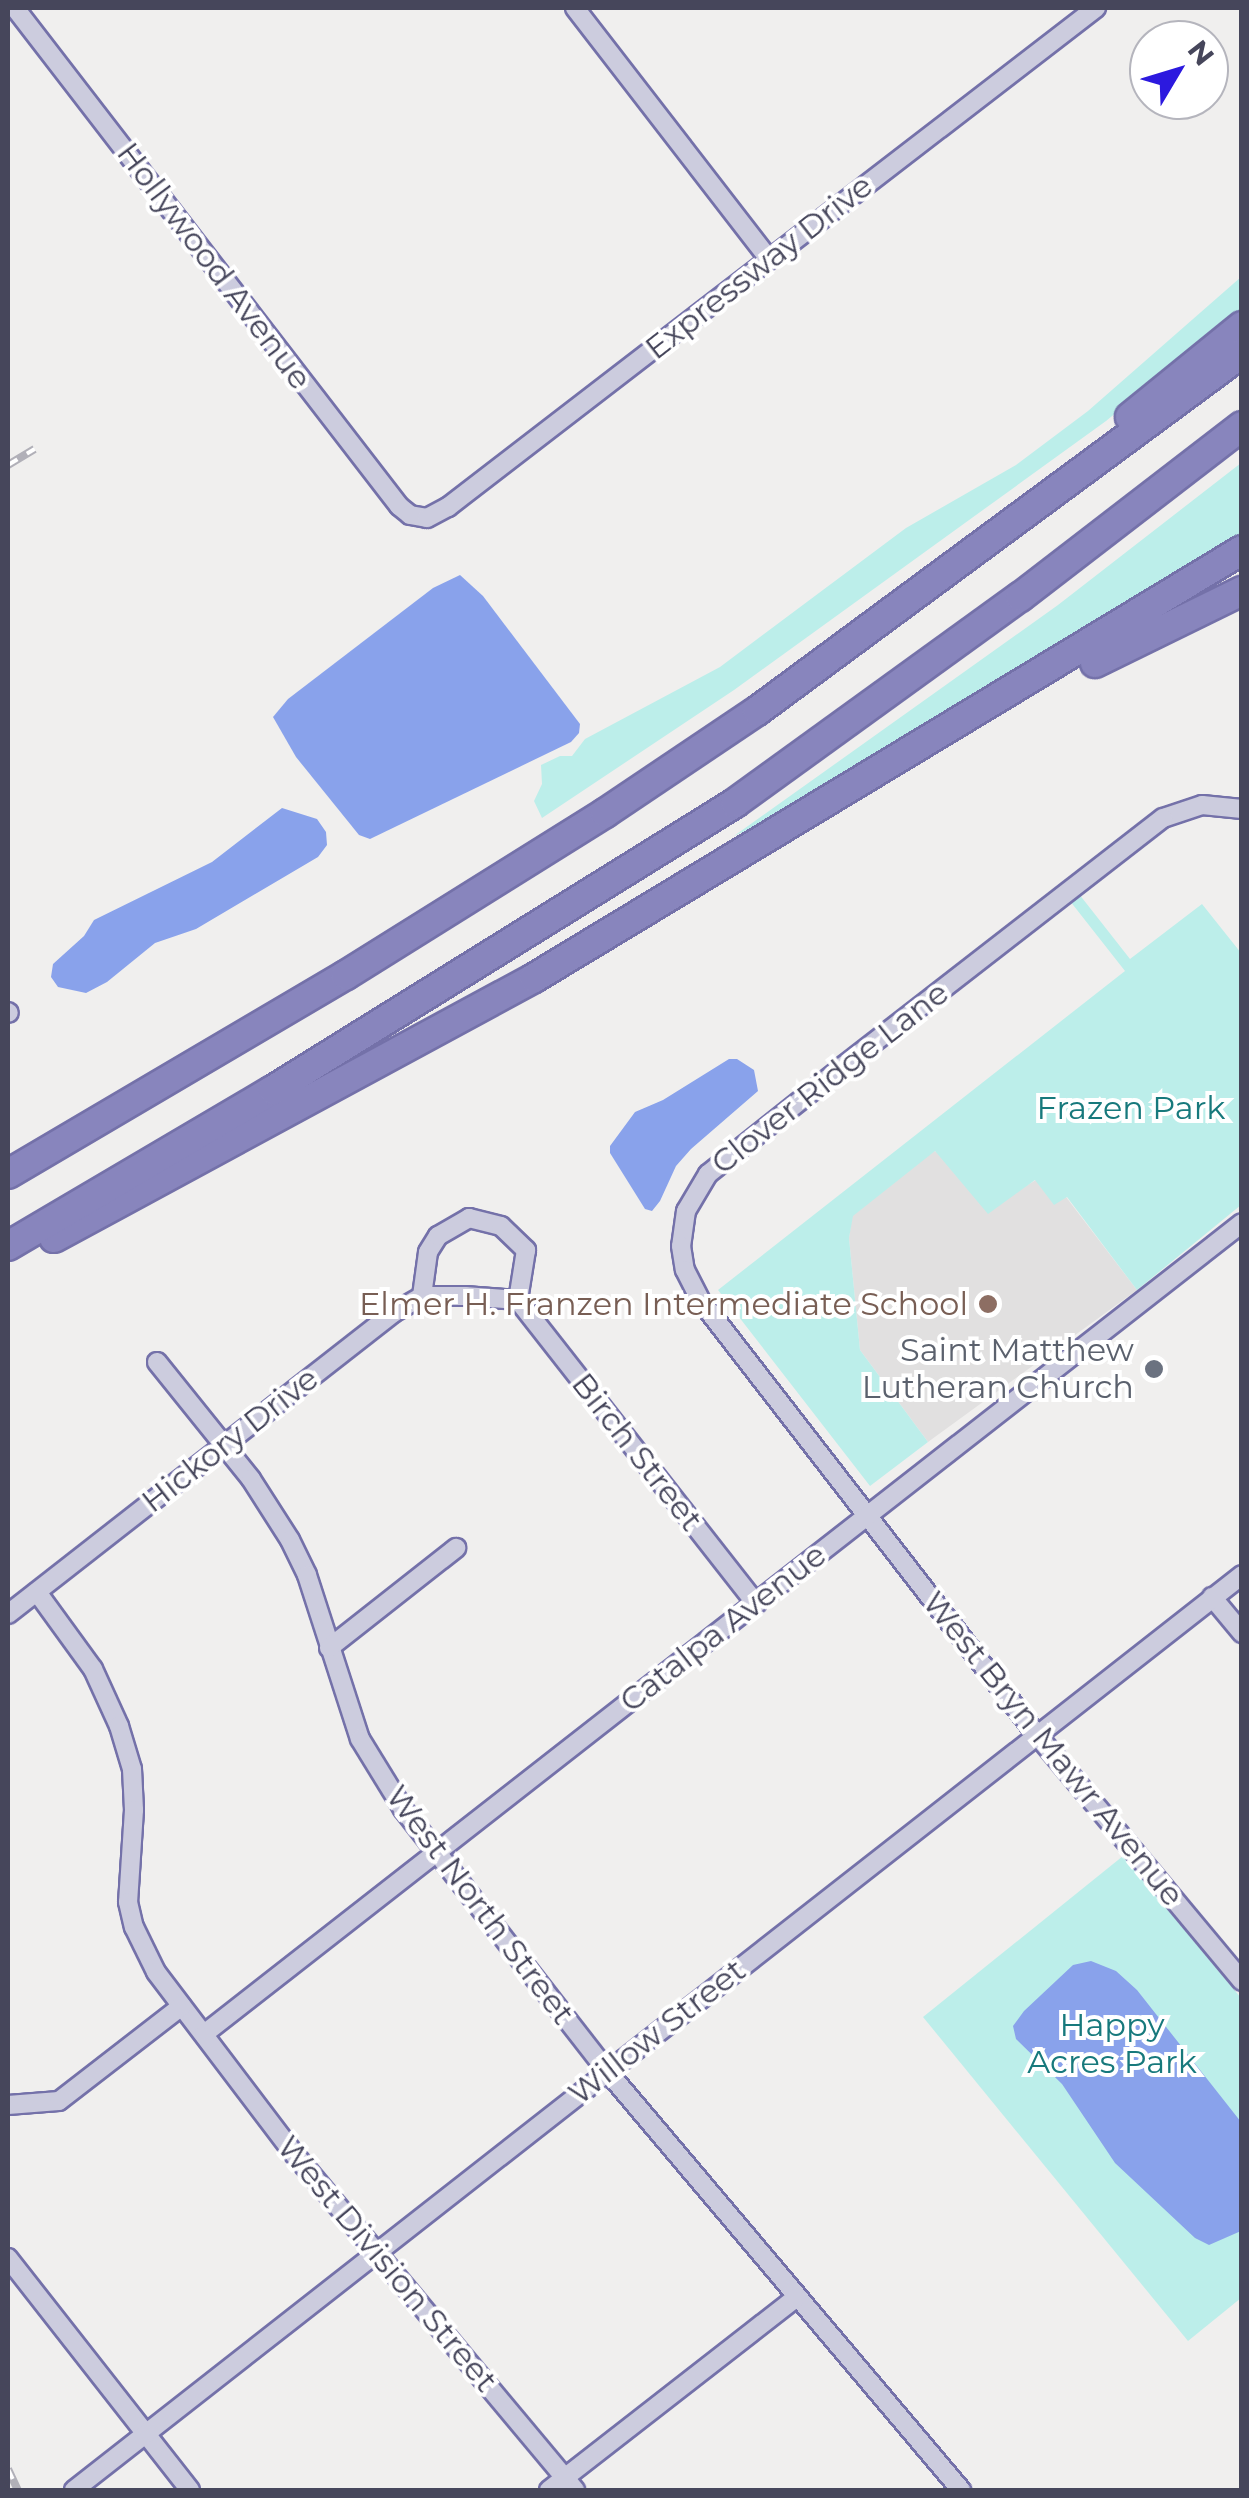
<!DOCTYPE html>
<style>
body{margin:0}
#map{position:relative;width:1249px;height:2498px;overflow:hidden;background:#f0efee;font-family:Montserrat,sans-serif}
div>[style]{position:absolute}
.education>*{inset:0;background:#e1e0e0}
.green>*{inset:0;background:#bceeea}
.water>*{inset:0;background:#89a2eb}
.roads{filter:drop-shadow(2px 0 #7471a9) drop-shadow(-2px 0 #7471a9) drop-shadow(0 2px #7471a9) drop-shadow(0 -2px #7471a9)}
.minor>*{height:18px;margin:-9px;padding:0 9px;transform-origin:9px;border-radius:9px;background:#ccccde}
.highway>*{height:28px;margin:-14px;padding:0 14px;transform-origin:14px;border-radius:14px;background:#8885bd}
.rail>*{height:8px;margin-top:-4px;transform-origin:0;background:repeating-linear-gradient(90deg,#fff 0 11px,#b1b0b8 0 22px);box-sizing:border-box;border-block:2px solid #b1b0b8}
.dots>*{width:28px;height:28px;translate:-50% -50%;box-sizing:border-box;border:5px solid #fff;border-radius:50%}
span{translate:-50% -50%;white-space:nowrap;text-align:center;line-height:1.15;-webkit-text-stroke:8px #fff;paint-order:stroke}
.street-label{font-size:32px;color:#46465b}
.park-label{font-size:32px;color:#17797c}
.education-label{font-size:32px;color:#785e54}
.right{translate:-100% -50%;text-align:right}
.worship-label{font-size:32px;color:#5b616d}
.frame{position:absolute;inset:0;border:10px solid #46465b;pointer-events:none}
.north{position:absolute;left:1129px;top:20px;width:100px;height:100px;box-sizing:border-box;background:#fff;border:2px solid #b5b5bd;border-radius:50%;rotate:52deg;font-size:28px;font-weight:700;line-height:40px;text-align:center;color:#46465b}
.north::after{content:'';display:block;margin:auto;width:35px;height:45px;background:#2c19df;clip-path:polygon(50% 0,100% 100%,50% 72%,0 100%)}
</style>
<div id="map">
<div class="education">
<div style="clip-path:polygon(934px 1151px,1019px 1190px,1036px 1180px,1066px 1197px,1137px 1290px,928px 1442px,860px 1350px,849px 1238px,852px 1216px)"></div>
</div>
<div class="green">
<div style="clip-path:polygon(1241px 277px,1241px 310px,1106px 421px,734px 690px,542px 818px,534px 801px,542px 784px,541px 765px,560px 756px,572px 756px,585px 739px,720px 667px,906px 528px,1016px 465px,1088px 411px)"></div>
<div style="clip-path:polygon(1241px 463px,1241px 532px,1228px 542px,787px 812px,734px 836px,1058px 605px)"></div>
<div style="clip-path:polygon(1079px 894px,1130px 959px,1202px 904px,1241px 953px,1241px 1205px,1137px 1290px,1067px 1197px,1054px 1205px,1035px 1180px,988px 1214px,935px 1151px,853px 1216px,849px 1238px,860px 1350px,928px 1442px,870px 1486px,718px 1290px,1125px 971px,1070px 901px)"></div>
<div style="clip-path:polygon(1123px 1856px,1241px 1998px,1241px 2298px,1188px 2341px,923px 2017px)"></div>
</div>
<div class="water">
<div style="clip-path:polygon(460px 575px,483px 596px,580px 724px,579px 733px,571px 742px,370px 839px,359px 835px,296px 757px,273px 717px,288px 699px,433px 588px)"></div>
<div style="clip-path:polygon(282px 808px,317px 819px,326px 832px,327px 845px,318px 857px,196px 929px,155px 943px,107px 982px,86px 993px,58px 987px,51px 977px,53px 964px,84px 936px,94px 920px,212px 862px)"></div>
<div style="clip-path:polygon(729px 1059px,737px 1059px,754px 1070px,758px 1091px,691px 1149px,676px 1166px,660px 1201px,652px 1211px,645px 1209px,610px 1153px,610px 1146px,635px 1112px,663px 1100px)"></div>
<div style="clip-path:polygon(1091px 1961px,1116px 1971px,1137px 1990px,1241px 2122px,1241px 2231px,1209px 2245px,1195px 2238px,1115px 2163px,1062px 2084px,1016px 2039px,1013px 2026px,1024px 2011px,1073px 1965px)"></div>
</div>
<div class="roads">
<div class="minor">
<div style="left:15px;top:8px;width:629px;rotate:52.36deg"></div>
<div style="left:399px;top:506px;width:14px;rotate:39deg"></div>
<div style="left:410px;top:515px;width:17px;rotate:10deg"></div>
<div style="left:427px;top:518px;width:24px;rotate:-28deg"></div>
<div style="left:448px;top:507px;width:818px;rotate:-37.6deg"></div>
<div style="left:575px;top:8px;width:317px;rotate:52.3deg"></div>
<div style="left:1242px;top:809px;width:40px;rotate:-174.3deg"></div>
<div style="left:1202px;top:805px;width:41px;rotate:161.6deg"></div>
<div style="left:1163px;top:818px;width:403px;rotate:142.2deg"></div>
<div style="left:845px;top:1065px;width:175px;rotate:141.5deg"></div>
<div style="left:708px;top:1174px;width:43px;rotate:120.7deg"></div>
<div style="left:686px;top:1211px;width:35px;rotate:98deg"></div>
<div style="left:681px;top:1246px;width:24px;rotate:81deg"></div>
<div style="left:685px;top:1270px;width:35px;rotate:63deg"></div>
<div style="left:701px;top:1301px;width:549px;rotate:52.25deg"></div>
<div style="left:1037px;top:1735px;width:320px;rotate:50.2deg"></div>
<div style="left:8px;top:1012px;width:1px;rotate:45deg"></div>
<div style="left:422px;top:1296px;width:44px;rotate:-82.2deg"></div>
<div style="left:428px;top:1252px;width:19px;rotate:-58deg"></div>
<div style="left:438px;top:1236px;width:36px;rotate:-30deg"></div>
<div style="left:469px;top:1218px;width:33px;rotate:14deg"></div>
<div style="left:501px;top:1226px;width:35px;rotate:44deg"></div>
<div style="left:526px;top:1250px;width:51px;rotate:99.1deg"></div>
<div style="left:157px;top:1362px;width:150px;rotate:51.2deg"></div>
<div style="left:251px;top:1479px;width:72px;rotate:57.4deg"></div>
<div style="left:290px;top:1540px;width:39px;rotate:64deg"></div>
<div style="left:307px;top:1575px;width:172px;rotate:72.1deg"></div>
<div style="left:360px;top:1739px;width:82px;rotate:58.4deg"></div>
<div style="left:403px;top:1809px;width:332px;rotate:52.1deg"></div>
<div style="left:607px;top:2071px;width:549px;rotate:49.81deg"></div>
<div style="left:37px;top:1592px;width:95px;rotate:54deg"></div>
<div style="left:93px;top:1669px;width:63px;rotate:65.5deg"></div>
<div style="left:119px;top:1726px;width:45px;rotate:73.2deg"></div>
<div style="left:132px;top:1769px;width:41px;rotate:87.2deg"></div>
<div style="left:134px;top:1810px;width:92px;rotate:93.7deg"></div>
<div style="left:128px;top:1902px;width:26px;rotate:77deg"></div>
<div style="left:134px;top:1927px;width:50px;rotate:63.9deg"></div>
<div style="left:156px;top:1972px;width:230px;rotate:52.8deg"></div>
<div style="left:295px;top:2155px;width:437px;rotate:50.1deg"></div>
<div style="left:1212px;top:1597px;width:47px;rotate:50.2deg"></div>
<div style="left:8px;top:1614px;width:489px;rotate:-38deg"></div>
<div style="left:393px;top:1313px;width:34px;rotate:-30deg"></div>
<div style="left:422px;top:1296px;width:43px"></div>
<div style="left:465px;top:1296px;width:53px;rotate:4.3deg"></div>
<div style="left:518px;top:1300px;width:386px;rotate:51.9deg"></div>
<div style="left:329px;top:1648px;width:162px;rotate:-38.2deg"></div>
<div style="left:204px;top:2034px;width:1317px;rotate:-38deg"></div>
<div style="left:8px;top:2105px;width:51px;rotate:-4.5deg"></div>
<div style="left:59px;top:2101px;width:155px;rotate:-37.7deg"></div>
<div style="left:8px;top:2258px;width:295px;rotate:51.9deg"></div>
<div style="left:74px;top:2490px;width:1484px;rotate:-38.07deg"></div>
<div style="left:549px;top:2490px;width:314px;rotate:-37.9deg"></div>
</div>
<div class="highway">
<div style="left:1130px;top:417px;width:144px;rotate:-39.1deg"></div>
<div style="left:1095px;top:663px;width:164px;rotate:-26.1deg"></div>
<div style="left:8px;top:1174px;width:392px;rotate:-30.5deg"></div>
<div style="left:346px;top:975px;width:305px;rotate:-32deg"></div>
<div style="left:605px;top:813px;width:183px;rotate:-33.9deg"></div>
<div style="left:757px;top:711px;width:603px;rotate:-36.43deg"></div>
<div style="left:54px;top:1238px;width:546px;rotate:-28.44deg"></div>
<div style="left:534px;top:978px;width:827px;rotate:-31.15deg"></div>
<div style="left:8px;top:1246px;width:308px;rotate:-30.5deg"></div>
<div style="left:273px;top:1090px;width:544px;rotate:-31.85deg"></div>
<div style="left:735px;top:803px;width:352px;rotate:-35.9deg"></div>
<div style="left:1020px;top:597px;width:280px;rotate:-37.6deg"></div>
</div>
</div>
<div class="rail">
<div style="left:8px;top:465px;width:31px;rotate:-31deg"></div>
<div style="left:8px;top:2469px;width:23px;rotate:65deg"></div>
</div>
<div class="dots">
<div style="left:988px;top:1304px;background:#8d6e63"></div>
<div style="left:1154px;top:1369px;background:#6b7280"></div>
</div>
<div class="street-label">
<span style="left:214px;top:266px;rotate:53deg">Hollywood Avenue</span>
<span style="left:759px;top:267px;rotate:-38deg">Expressway Drive</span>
<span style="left:830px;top:1078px;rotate:-38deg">Clover Ridge Lane</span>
<span style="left:230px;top:1440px;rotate:-38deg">Hickory Drive</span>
<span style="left:637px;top:1452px;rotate:52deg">Birch Street</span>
<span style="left:723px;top:1628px;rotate:-38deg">Catalpa Avenue</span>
<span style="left:1053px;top:1749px;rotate:51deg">West Bryn Mawr Avenue</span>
<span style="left:480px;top:1905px;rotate:53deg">West North Street</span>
<span style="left:657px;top:2032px;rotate:-38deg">Willow Street</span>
<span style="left:387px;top:2264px;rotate:50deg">West Division Street</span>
</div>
<div class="park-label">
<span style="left:1131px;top:1108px">Frazen Park</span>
<span style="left:1112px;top:2044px">Happy<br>Acres Park</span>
</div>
<div class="education-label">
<span class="right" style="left:968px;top:1304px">Elmer H. Franzen Intermediate School</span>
</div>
<div class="worship-label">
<span class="right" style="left:1134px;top:1369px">Saint Matthew<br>Lutheran Church</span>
</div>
<div class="frame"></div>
<div class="north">N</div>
</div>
